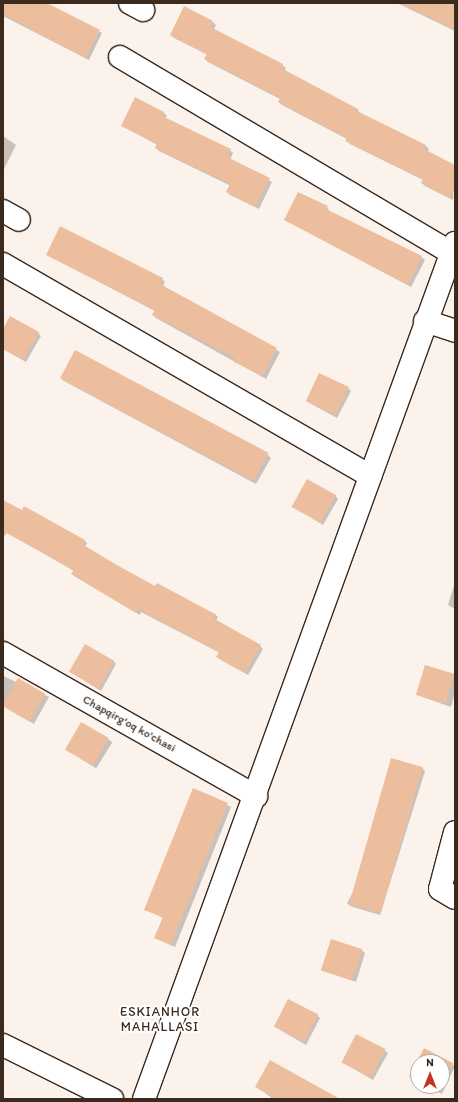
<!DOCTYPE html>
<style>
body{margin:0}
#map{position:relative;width:458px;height:1102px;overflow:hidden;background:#fbf2eb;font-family:Itim,sans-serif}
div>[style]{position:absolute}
.shadow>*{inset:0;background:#0003;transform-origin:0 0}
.building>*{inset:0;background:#edbe9d;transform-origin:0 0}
.roads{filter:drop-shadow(1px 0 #3b2a1e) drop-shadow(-1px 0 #3b2a1e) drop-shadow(0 1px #3b2a1e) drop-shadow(0 -1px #3b2a1e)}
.minor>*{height:22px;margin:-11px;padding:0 11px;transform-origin:11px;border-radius:11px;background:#fff}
span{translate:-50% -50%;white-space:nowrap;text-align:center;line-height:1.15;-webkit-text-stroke:4px #fff;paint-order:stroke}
.street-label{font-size:12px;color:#3b2a1e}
.neighbourhood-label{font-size:13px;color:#3b2a1e;letter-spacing:1px}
.frame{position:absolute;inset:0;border:4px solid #3b2a1e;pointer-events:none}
.north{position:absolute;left:410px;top:1054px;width:40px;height:40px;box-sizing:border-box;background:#fff;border:1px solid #b1aaa5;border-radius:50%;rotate:0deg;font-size:11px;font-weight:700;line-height:16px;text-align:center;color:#3b2a1e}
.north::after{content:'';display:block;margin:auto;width:14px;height:18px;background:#c8321e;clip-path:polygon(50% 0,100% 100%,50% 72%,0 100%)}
</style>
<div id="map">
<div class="shadow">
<div style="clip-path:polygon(3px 3px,46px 3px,102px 33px,89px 60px,3px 16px)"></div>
<div style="clip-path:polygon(397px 3px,455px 3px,455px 31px)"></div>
<div style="clip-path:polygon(184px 8px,213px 22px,216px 25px,214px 29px,282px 65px,286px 68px,284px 71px,358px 110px,360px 114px,426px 146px,429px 149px,427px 152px,455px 166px,453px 200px,425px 186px,422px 183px,423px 180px,350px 144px,347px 139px,282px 105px,279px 102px,280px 99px,208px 62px,205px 59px,208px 55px,174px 38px,171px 35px)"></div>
<div style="clip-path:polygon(163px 112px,167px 116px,165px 118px,230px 150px,233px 153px,230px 160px,272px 182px,259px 209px,230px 195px,227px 192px,231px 186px,159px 151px,156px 148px,157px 145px,122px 125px)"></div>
<div style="clip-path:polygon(3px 136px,16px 145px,3px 171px)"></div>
<div style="clip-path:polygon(327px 207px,330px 212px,421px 257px,425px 260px,411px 287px,285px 220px)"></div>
<div style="clip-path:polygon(47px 255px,162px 279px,165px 282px,163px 286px,280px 352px,266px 379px,156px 318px,153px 315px,155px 311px)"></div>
<div style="clip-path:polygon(3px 331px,38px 333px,41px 336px,26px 362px,3px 349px)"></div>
<div style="clip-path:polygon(76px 351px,268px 455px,271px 458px,256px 484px,64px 381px,61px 378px)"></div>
<div style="clip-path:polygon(348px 388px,351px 391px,337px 418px,306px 401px)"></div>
<div style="clip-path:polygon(335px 495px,338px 499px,323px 525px,293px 506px)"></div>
<div style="clip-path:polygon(3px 501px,84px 540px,87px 543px,85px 547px,156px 588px,215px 614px,218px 617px,216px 621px,260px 646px,263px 649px,248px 675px,221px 660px,218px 657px,220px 653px,141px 612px,140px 615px,76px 577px,73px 574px,74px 571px,41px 552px,7px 533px,3px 537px)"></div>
<div style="clip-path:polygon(455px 582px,455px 609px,448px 605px)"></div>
<div style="clip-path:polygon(113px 661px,116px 664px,101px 691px,71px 672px)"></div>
<div style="clip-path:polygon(426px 666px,455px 675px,455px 692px,451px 707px,417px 695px)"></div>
<div style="clip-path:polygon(3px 676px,49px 697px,34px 724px,3px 706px)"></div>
<div style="left:82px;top:723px;width:36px;height:31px;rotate:32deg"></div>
<div style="clip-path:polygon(422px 768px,425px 771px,380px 915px,350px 906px,347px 903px)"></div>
<div style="clip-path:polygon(193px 790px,231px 807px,175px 947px,155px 938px,163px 918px,145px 909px)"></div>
<div style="clip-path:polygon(361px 950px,365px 953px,356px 982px,323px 970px)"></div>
<div style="clip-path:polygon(317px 1015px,320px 1018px,306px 1045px,275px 1027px)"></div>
<div style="clip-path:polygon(384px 1050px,388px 1053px,373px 1080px,342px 1062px)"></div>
<div style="clip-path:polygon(425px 1050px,455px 1066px,442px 1094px,426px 1086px,442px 1086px,442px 1062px,418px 1062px)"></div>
<div style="clip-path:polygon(257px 1087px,338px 1099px,273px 1099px)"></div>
</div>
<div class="building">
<div style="clip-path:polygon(3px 3px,47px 3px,100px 30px,85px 58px,3px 14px)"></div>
<div style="clip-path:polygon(400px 3px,455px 3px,455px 30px)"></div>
<div style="clip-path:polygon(184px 6px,213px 21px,210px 27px,283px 64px,281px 68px,358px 109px,357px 111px,426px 145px,424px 149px,455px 165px,455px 188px,450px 198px,421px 183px,423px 179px,345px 141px,347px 138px,278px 102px,280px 98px,204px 59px,207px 54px,170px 35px)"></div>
<div style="clip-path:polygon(135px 97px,164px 112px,162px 116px,231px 149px,227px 157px,270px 178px,255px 207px,226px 192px,230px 184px,155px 148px,157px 144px,121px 126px)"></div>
<div style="clip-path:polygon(298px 192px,328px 206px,326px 209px,422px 256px,408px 285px,284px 220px)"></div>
<div style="clip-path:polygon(60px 226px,163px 278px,160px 284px,277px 348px,263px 376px,234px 362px,235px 358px,152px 315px,155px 310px,46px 255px)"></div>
<div style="clip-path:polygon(10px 316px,39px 332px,23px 360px,3px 349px,3px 329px)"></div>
<div style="left:75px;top:350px;width:219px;height:32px;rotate:28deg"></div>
<div style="left:319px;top:373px;width:33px;height:31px;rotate:25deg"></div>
<div style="left:307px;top:479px;width:33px;height:32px;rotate:29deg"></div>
<div style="clip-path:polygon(3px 500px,22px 510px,24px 506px,85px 540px,82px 544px,115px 564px,155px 586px,157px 583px,215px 614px,213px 618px,261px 645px,245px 673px,216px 657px,219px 652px,138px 609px,136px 613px,71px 574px,74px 570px,3px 531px)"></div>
<div style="left:85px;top:644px;width:34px;height:32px;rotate:30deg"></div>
<div style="left:425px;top:665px;width:31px;height:31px;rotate:17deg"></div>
<div style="left:18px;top:678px;width:32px;height:32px;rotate:30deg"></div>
<div style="left:81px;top:722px;width:32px;height:32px;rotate:30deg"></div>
<div style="left:391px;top:758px;width:33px;height:152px;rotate:16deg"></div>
<div style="clip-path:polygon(193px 788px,228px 803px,171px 945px,154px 938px,163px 917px,144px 910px)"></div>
<div style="left:331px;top:939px;width:33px;height:33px;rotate:18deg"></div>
<div style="left:288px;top:999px;width:34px;height:31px;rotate:27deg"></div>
<div style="left:356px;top:1034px;width:33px;height:32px;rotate:27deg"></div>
<div style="clip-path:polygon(424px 1048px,453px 1063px,442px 1085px,442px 1062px,418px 1062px,418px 1081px,409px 1077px)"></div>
<div style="clip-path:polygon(270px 1060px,340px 1099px,277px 1099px,255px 1087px)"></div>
</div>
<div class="roads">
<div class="minor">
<div style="left:130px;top:3px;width:15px;rotate:28deg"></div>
<div style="left:120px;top:57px;width:383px;rotate:30.6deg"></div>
<div style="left:3px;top:211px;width:18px;rotate:29deg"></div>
<div style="left:3px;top:264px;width:424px;rotate:30deg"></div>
<div style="left:425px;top:321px;width:32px;rotate:18deg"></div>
<div style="left:3px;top:653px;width:291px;rotate:29.5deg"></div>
<div style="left:455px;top:832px;width:59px;rotate:104.7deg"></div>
<div style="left:440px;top:889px;width:17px;rotate:31deg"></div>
<div style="left:3px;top:1045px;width:122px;rotate:26.4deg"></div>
<div style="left:144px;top:1099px;width:911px;rotate:-70.03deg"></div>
</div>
</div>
<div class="street-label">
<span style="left:129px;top:724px;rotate:29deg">Chapqirg'oq ko'chasi</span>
</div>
<div class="neighbourhood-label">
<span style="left:160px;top:1020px">ESKIANHOR<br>MAHALLASI</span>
</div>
<div class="frame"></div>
<div class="north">N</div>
</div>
